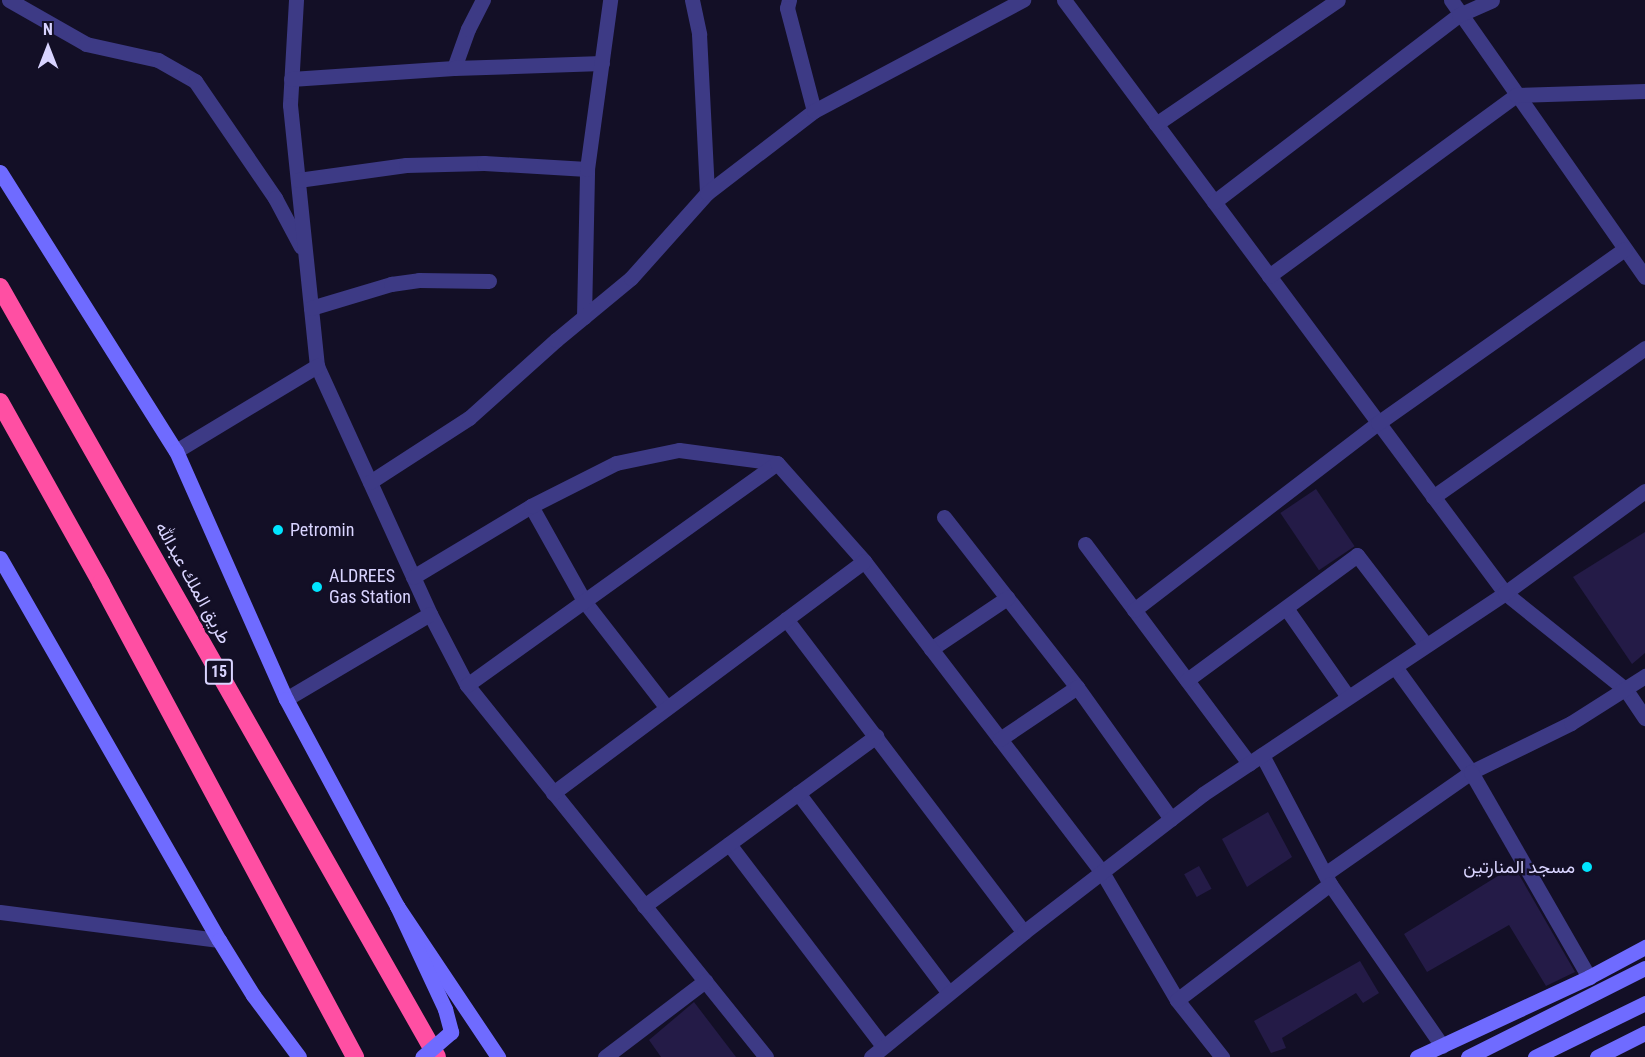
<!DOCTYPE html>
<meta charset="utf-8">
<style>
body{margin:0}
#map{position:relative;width:1645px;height:1057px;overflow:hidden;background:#130f26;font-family:"Roboto Condensed",Vazirmatn,sans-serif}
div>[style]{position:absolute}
.building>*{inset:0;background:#241b47;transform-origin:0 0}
.street>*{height:15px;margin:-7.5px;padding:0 7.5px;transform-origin:7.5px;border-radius:7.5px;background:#3d3a85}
.secondary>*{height:15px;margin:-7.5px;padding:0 7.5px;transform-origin:7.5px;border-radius:7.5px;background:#6f6bff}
.highway>*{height:18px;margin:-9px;padding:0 9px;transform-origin:9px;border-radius:9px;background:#ff4fa3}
.secondary-bridge>*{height:15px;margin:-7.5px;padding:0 7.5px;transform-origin:7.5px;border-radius:7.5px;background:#6f6bff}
.dots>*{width:16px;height:16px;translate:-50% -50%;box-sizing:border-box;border:3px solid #130f26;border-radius:50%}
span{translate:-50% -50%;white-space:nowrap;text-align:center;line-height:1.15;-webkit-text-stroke:5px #130f26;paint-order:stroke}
.shield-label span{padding:2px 4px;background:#130f26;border:2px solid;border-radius:4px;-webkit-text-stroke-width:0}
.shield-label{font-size:16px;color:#d9d4ff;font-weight:700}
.poi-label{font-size:18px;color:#d9d4ff}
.left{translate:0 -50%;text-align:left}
.right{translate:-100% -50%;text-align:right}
.street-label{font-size:18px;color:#d9d4ff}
.north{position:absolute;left:18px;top:18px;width:60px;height:60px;-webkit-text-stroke:4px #130f26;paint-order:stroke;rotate:0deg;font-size:16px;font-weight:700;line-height:24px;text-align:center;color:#d9d4ff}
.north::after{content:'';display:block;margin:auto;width:21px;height:27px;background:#d9d4ff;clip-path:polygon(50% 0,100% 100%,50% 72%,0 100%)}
</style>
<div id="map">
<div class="building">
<div style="left:1316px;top:489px;width:69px;height:43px;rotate:56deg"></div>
<div style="clip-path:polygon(1645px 532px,1645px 653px,1632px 664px,1573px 577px)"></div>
<div style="clip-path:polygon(1268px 812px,1292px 857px,1247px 887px,1222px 839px)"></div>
<div style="left:1199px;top:866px;width:26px;height:17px;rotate:61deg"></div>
<div style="clip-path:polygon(1514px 866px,1575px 972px,1546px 986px,1509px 925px,1427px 972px,1404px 934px)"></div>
<div style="clip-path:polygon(1360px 961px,1379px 993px,1363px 1003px,1356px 993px,1282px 1038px,1286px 1048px,1271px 1053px,1254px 1021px)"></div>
<div style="clip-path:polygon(694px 1002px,736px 1057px,661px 1057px,649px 1040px)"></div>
</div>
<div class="street">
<div style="left:9px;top:0;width:89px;rotate:29.7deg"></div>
<div style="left:86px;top:44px;width:74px;rotate:12.5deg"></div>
<div style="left:158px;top:60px;width:43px;rotate:29.6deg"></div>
<div style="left:195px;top:81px;width:142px;rotate:55.6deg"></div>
<div style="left:275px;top:198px;width:55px;rotate:62deg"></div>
<div style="left:296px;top:0;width:105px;rotate:93.3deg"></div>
<div style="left:290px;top:105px;width:262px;rotate:84.1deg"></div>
<div style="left:317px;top:366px;width:273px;rotate:65.5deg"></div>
<div style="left:430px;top:614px;width:80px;rotate:62.5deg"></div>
<div style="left:467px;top:685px;width:477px;rotate:51.2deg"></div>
<div style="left:692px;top:0;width:35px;rotate:78deg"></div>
<div style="left:699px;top:34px;width:159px;rotate:87.1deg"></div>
<div style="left:789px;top:0;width:8px;rotate:104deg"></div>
<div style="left:787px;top:8px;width:106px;rotate:75.3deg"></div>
<div style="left:1064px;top:0;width:739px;rotate:53.36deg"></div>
<div style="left:1505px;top:593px;width:155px;rotate:38.7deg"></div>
<div style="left:1626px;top:690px;width:34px;rotate:56deg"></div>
<div style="left:1451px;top:0;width:338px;rotate:55deg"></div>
<div style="left:454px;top:68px;width:41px;rotate:-70.3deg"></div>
<div style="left:468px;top:29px;width:33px;rotate:-63deg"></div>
<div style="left:291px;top:79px;width:163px;rotate:-3.9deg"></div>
<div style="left:454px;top:68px;width:148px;rotate:-1.9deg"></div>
<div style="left:1156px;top:124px;width:220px;rotate:-34.3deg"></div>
<div style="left:298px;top:180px;width:109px;rotate:-7.9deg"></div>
<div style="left:406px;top:165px;width:78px;rotate:-1.5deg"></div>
<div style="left:484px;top:163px;width:103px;rotate:3.3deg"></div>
<div style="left:1214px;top:202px;width:308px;rotate:-37.4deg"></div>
<div style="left:1459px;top:15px;width:36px;rotate:-24deg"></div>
<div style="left:1269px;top:276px;width:306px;rotate:-36.2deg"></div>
<div style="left:1516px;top:95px;width:129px;rotate:-1.8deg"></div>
<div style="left:311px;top:308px;width:84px;rotate:-16.7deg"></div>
<div style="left:391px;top:284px;width:28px;rotate:-8deg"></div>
<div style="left:419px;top:280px;width:70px;rotate:0.8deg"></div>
<div style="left:584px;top:317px;width:148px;rotate:-88.8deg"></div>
<div style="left:587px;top:169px;width:171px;rotate:-82.2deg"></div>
<div style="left:176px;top:451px;width:165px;rotate:-31.1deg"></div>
<div style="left:370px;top:482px;width:118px;rotate:-32.9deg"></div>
<div style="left:469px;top:418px;width:117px;rotate:-41.9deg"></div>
<div style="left:556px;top:340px;width:97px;rotate:-39.6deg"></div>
<div style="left:631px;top:278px;width:114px;rotate:-48.2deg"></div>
<div style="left:707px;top:193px;width:135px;rotate:-37.5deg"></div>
<div style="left:814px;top:111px;width:237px;rotate:-28deg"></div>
<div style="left:1433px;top:497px;width:259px;rotate:-35.1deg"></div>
<div style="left:531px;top:506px;width:109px;rotate:60.8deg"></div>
<div style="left:584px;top:601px;width:135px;rotate:52.2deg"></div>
<div style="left:944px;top:517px;width:216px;rotate:52deg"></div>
<div style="left:1085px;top:544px;width:274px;rotate:53.2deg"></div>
<div style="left:413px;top:577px;width:138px;rotate:-31deg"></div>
<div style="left:531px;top:506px;width:95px;rotate:-26.8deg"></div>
<div style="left:616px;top:463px;width:64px;rotate:-11.7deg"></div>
<div style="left:679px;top:450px;width:99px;rotate:7.6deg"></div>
<div style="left:1286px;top:608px;width:108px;rotate:55.1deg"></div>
<div style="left:1134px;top:610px;width:307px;rotate:-37.5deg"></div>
<div style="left:1378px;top:423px;width:302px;rotate:-35.2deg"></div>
<div style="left:786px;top:619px;width:393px;rotate:52.8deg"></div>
<div style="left:931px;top:649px;width:92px;rotate:-33.9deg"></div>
<div style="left:1395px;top:667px;width:130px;rotate:54.1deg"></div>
<div style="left:1471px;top:772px;width:111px;rotate:-26.1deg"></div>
<div style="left:1571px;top:723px;width:88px;rotate:-32.4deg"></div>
<div style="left:1187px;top:680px;width:211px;rotate:-36.3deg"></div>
<div style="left:1357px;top:555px;width:113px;rotate:52.5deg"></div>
<div style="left:467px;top:685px;width:381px;rotate:-35.6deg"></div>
<div style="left:777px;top:463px;width:131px;rotate:48.4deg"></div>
<div style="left:864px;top:561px;width:392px;rotate:52.6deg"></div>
<div style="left:1102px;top:872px;width:148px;rotate:59.6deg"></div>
<div style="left:1177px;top:1000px;width:73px;rotate:51.7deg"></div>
<div style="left:286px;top:699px;width:167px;rotate:-30.6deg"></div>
<div style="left:1000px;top:739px;width:93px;rotate:-34deg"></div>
<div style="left:1077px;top:687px;width:162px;rotate:54.5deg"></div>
<div style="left:1262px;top:755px;width:146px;rotate:62.2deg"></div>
<div style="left:1330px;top:884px;width:197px;rotate:55.3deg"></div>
<div style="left:553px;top:793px;width:388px;rotate:-36.7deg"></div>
<div style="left:798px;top:793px;width:249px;rotate:53deg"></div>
<div style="left:729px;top:844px;width:254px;rotate:52.7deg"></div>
<div style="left:1325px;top:874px;width:178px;rotate:-34.9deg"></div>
<div style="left:1471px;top:772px;width:237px;rotate:60.1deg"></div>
<div style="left:644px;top:906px;width:288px;rotate:-36.2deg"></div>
<div style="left:0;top:912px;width:221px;rotate:7.3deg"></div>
<div style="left:1177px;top:1000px;width:192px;rotate:-37.2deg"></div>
<div style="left:605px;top:1057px;width:126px;rotate:-37.2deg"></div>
<div style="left:871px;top:1057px;width:198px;rotate:-39.2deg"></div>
<div style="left:1024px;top:932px;width:226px;rotate:-37.6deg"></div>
<div style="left:1203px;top:794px;width:363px;rotate:-33.6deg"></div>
<div style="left:1505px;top:593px;width:173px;rotate:-36.1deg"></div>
</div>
<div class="secondary">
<div style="left:0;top:172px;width:330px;rotate:57.8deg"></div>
<div style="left:176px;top:451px;width:271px;rotate:66.1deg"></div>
<div style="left:286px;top:699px;width:235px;rotate:61.8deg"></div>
<div style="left:397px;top:906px;width:182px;rotate:56.2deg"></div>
<div style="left:0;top:558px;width:440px;rotate:60.2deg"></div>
<div style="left:219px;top:940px;width:65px;rotate:58.3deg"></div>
<div style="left:253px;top:995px;width:77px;rotate:53.4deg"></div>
<div style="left:1417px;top:1057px;width:190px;rotate:-24.9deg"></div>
<div style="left:1589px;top:977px;width:64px;rotate:-28.2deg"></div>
<div style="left:1468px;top:1057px;width:198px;rotate:-26.7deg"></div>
<div style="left:1535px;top:1057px;width:123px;rotate:-26.1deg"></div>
<div style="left:1597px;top:1057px;width:54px;rotate:-26.6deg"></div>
</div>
<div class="highway">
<div style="left:0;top:287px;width:885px;rotate:60.42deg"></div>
<div style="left:0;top:402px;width:207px;rotate:60.8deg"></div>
<div style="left:101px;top:583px;width:538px;rotate:61.81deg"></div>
</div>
<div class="secondary-bridge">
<div style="left:397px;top:906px;width:114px;rotate:65deg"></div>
<div style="left:445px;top:1009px;width:24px;rotate:75deg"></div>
<div style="left:451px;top:1032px;width:38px;rotate:139deg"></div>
</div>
<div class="dots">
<div style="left:278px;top:530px;background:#00e5ff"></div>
<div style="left:317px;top:587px;background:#00e5ff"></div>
<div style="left:1587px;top:867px;background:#00e5ff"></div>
</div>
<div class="shield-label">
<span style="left:219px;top:672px">15</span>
</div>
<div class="poi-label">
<span class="left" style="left:290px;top:530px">Petromin</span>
<span class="left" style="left:329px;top:587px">ALDREES<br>Gas Station</span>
<span class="right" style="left:1575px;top:867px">مسجد المنارتين</span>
</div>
<div class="street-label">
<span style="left:193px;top:583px;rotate:61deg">طريق الملك عبدالله</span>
</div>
<div class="north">N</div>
</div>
